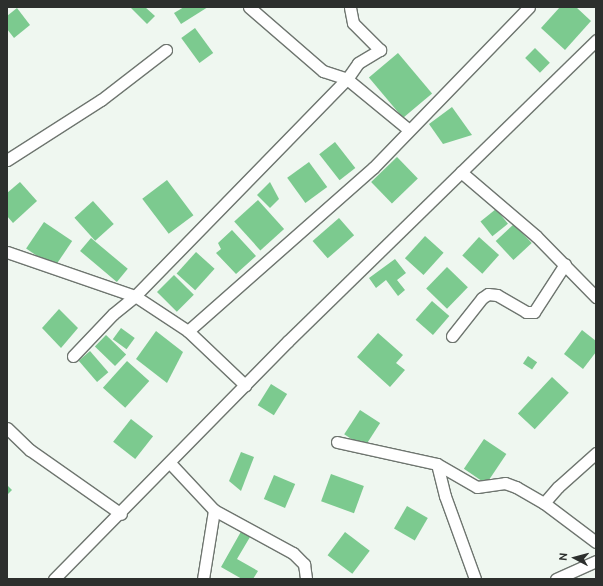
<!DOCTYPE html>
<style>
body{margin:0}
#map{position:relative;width:603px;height:586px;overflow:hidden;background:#eff7f0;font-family:Ubuntu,sans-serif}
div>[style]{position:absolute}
.building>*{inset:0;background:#7cca8f;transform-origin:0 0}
.roads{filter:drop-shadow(1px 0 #6e756f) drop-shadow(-1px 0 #6e756f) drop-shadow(0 1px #6e756f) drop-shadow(0 -1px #6e756f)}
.street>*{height:11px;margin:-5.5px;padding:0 5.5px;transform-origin:5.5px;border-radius:5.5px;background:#fff}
span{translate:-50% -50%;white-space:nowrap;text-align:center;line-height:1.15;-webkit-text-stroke:3px #eff7f0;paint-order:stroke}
.frame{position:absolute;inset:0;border:8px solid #2c2f2d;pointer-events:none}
.north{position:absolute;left:555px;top:538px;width:40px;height:40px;-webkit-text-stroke:3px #eff7f0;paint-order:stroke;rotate:276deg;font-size:11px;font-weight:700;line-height:16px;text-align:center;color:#2c2f2d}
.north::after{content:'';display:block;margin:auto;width:14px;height:18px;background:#2c2f2d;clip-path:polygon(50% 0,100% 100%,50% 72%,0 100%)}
</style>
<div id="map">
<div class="building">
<div style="clip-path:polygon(130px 7px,145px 7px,155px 16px,147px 24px)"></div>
<div style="clip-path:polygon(184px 7px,208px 7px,181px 24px,174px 13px)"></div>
<div style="clip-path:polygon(560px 7px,576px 7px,591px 21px,565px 50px,541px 28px)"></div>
<div style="clip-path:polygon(17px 8px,30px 25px,14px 38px,7px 29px,7px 16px)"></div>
<div style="left:195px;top:28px;width:31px;height:17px;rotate:54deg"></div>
<div style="left:535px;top:48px;width:21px;height:14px;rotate:45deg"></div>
<div style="left:398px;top:53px;width:53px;height:38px;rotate:50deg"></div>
<div style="clip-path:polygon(452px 107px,472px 135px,443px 144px,429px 124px)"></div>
<div style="left:335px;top:142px;width:33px;height:20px;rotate:52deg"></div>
<div style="left:397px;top:157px;width:30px;height:36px;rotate:46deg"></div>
<div style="left:309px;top:162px;width:31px;height:27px;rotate:54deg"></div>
<div style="left:167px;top:180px;width:44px;height:31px;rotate:53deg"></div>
<div style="clip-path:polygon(20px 182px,37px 201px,13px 223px,7px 216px,7px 193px)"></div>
<div style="clip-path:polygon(270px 182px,279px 199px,270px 208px,257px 195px)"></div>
<div style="left:258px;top:200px;width:39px;height:32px;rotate:48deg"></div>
<div style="left:93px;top:201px;width:31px;height:25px;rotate:48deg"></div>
<div style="left:496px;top:209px;width:19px;height:20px;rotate:51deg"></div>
<div style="left:339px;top:218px;width:23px;height:35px;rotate:49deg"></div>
<div style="left:44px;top:222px;width:34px;height:32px;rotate:34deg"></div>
<div style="left:514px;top:224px;width:26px;height:25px;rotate:47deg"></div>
<div style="clip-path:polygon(232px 230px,256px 256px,236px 274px,216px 253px,221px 249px,218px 243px)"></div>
<div style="left:425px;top:236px;width:25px;height:30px;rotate:42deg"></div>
<div style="left:479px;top:237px;width:27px;height:25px;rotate:42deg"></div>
<div style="left:91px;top:238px;width:48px;height:17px;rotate:40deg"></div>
<div style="left:196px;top:252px;width:25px;height:29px;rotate:42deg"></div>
<div style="clip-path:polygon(395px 259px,406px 273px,397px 280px,405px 290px,398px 296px,386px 280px,376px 288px,369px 278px)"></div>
<div style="left:447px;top:267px;width:29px;height:30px;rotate:44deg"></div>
<div style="left:174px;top:275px;width:28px;height:24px;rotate:45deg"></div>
<div style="left:432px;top:301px;width:23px;height:25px;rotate:41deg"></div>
<div style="clip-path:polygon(59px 309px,78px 328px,61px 348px,42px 328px)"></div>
<div style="left:121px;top:328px;width:17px;height:14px;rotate:36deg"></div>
<div style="clip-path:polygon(582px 330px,596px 341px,596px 352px,583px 369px,564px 354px)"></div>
<div style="clip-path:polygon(156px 331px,183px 352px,167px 383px,136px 359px)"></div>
<div style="clip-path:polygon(378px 333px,403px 355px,396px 363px,405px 370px,390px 387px,357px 357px)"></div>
<div style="left:106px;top:335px;width:28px;height:16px;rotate:44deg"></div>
<div style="left:90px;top:351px;width:28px;height:15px;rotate:49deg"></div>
<div style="left:528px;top:356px;width:11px;height:9px;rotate:34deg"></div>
<div style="left:127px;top:361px;width:30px;height:36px;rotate:42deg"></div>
<div style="left:552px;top:377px;width:23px;height:50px;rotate:43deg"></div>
<div style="left:271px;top:384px;width:19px;height:25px;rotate:32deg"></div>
<div style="left:360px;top:410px;width:24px;height:29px;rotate:33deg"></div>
<div style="left:131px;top:419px;width:28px;height:29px;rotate:38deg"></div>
<div style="left:484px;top:439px;width:27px;height:36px;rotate:34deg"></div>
<div style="clip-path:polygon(241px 452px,254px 457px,241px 491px,229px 481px)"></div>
<div style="left:331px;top:474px;width:35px;height:29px;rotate:20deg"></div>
<div style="left:274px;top:475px;width:23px;height:26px;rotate:23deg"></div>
<div style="clip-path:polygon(7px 485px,12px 490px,7px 495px)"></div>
<div style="left:407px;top:506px;width:24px;height:26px;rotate:30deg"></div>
<div style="clip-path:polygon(243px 528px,250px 537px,237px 559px,258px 571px,253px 579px,242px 579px,221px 567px)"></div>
<div style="left:345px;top:532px;width:31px;height:29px;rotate:37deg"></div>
</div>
<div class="roads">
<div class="street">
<div style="left:249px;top:7px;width:98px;rotate:40.9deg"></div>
<div style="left:323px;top:71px;width:25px;rotate:18deg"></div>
<div style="left:347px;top:79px;width:80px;rotate:39.4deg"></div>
<div style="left:7px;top:160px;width:112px;rotate:-32.6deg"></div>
<div style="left:101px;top:100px;width:82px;rotate:-37.6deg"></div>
<div style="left:461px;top:172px;width:99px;rotate:40.5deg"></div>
<div style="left:536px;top:236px;width:86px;rotate:45.5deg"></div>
<div style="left:7px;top:252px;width:135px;rotate:19deg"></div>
<div style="left:135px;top:296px;width:64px;rotate:33.4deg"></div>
<div style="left:188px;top:331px;width:79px;rotate:43.5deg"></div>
<div style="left:188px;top:331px;width:247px;rotate:-41.4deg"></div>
<div style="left:373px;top:168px;width:224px;rotate:-45.9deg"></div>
<div style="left:452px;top:336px;width:48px;rotate:-51.7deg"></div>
<div style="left:482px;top:298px;width:7px;rotate:-34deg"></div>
<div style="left:488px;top:294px;width:9px;rotate:6deg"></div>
<div style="left:497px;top:295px;width:34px;rotate:30deg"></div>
<div style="left:526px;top:312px;width:8px"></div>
<div style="left:534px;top:312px;width:57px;rotate:-57.1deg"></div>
<div style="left:73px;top:356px;width:58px;rotate:-46.4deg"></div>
<div style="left:113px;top:314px;width:28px;rotate:-39deg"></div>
<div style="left:135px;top:296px;width:303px;rotate:-45.7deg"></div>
<div style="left:347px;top:79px;width:19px;rotate:-55deg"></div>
<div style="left:358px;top:63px;width:26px;rotate:-31deg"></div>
<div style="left:380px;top:50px;width:38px;rotate:-135deg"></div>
<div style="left:353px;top:23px;width:16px;rotate:-101deg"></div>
<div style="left:7px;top:428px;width:32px;rotate:44deg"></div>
<div style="left:30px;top:450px;width:111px;rotate:35.1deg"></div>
<div style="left:337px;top:442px;width:102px;rotate:12.4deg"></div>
<div style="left:437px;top:464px;width:46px;rotate:29.9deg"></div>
<div style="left:477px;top:487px;width:28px;rotate:-8deg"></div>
<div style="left:505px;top:483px;width:12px;rotate:20deg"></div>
<div style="left:516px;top:487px;width:32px;rotate:30deg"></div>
<div style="left:544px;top:503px;width:65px;rotate:36.9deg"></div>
<div style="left:170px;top:463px;width:64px;rotate:46.9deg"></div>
<div style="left:214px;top:510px;width:90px;rotate:28.6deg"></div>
<div style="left:293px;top:553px;width:16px;rotate:45deg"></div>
<div style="left:304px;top:564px;width:15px;rotate:82deg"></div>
<div style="left:437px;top:464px;width:33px;rotate:76deg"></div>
<div style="left:445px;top:496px;width:88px;rotate:70.1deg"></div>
<div style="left:544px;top:503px;width:21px;rotate:-49deg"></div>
<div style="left:558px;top:487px;width:51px;rotate:-41.8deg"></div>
<div style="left:54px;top:579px;width:334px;rotate:-45.5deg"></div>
<div style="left:288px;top:341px;width:431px;rotate:-44.3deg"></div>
<div style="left:203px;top:579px;width:70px;rotate:-80.9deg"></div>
<div style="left:556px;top:579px;width:44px;rotate:-24.2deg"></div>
</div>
</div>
<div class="frame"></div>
<div class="north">N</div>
</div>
